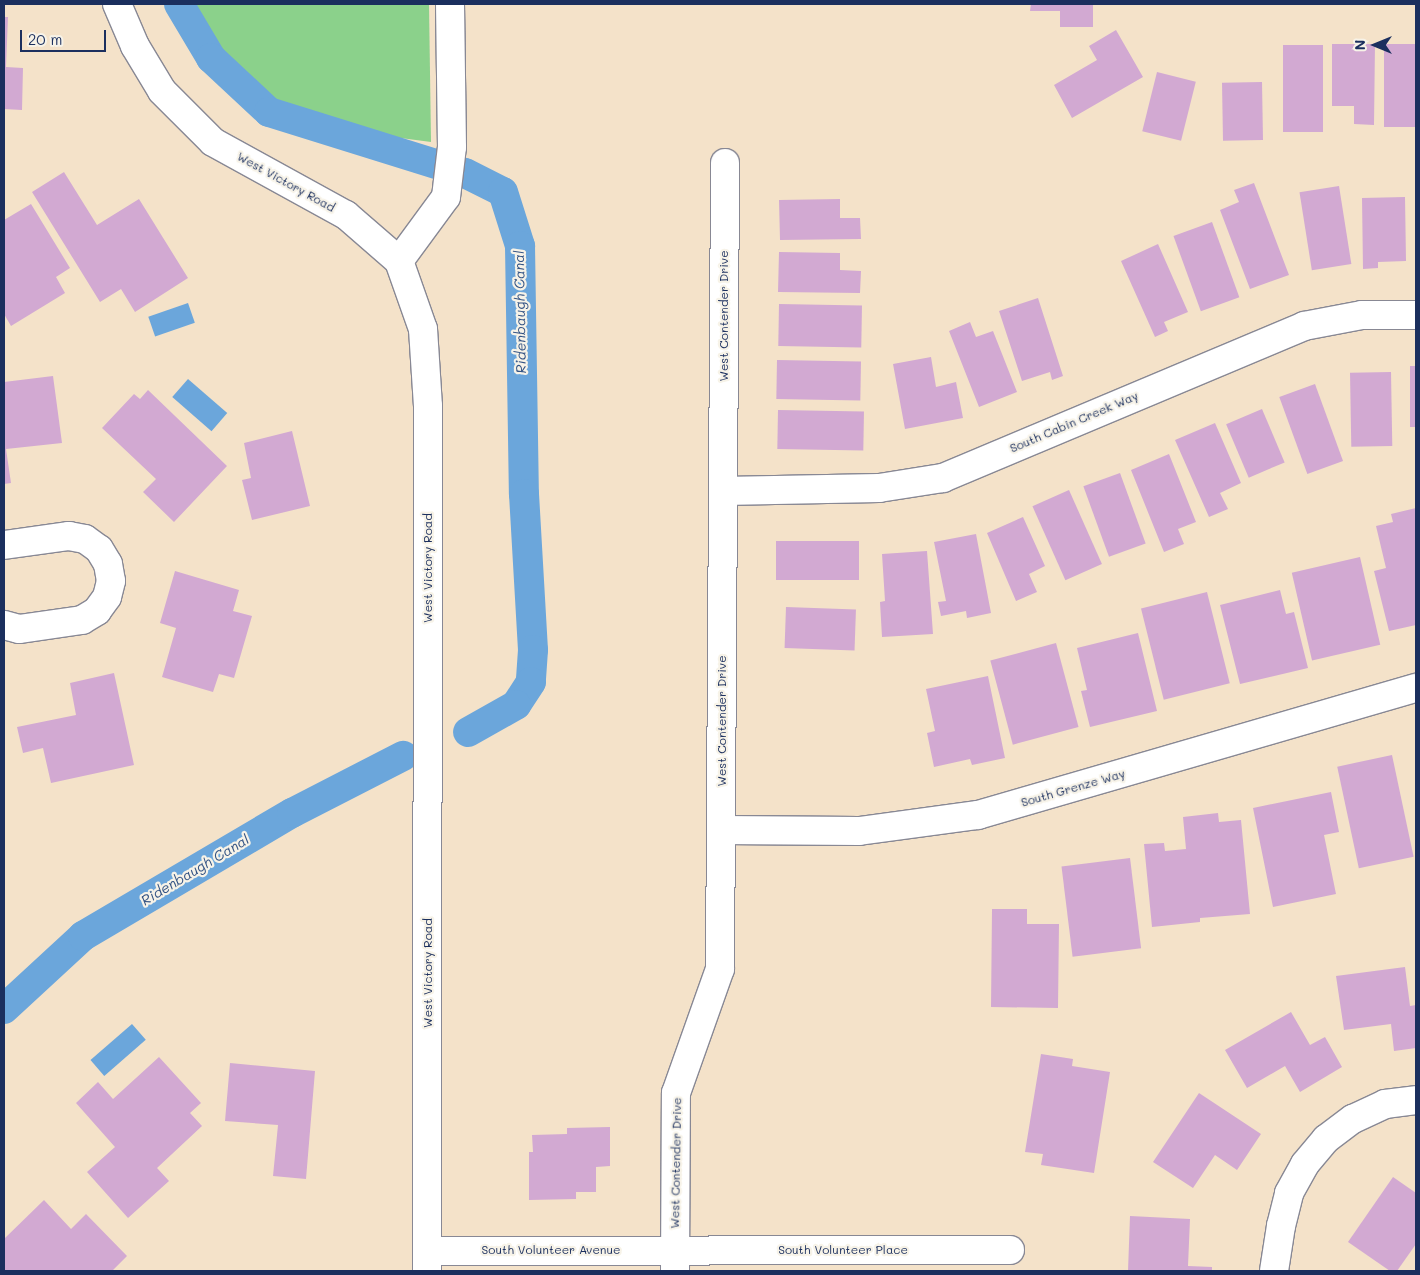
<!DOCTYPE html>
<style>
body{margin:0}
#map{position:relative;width:1420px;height:1275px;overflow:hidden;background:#f4e2c9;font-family:Mali,sans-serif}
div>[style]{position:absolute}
.green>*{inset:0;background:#8bd18b}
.water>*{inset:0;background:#6ba6db;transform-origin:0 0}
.canal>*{height:30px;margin:-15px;padding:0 15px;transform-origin:15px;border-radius:15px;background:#6ba6db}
.building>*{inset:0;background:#d2a9d2;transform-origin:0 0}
.roads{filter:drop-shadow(1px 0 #888894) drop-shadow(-1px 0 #888894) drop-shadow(0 1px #888894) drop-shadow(0 -1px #888894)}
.minor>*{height:28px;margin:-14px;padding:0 14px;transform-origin:14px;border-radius:14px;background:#fff}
.major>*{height:28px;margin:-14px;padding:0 14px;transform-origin:14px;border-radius:14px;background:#fff}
span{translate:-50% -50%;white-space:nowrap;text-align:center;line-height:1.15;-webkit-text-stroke:4.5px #f7f3e8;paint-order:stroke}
.street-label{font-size:12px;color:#1b2f5e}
.water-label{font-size:14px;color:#335384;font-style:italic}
.frame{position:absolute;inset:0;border:5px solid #1b2f5e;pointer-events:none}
.north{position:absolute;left:1350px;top:20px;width:50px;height:50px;-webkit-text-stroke:4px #f7f3e8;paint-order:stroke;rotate:270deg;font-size:14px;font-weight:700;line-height:20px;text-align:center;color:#1b2f5e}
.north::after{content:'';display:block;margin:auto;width:18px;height:22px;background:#1b2f5e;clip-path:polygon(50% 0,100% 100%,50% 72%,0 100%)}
.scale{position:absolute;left:20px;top:30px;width:86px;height:22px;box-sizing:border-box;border:2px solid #1b2f5e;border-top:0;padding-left:6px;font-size:15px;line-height:18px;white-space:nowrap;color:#1b2f5e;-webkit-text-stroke:4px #f7f3e8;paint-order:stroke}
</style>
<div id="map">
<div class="green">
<div style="clip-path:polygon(192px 4px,429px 4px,431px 142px,302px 125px,227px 69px)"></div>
</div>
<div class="water">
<div style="left:188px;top:303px;width:21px;height:42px;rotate:71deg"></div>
<div style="left:188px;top:379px;width:52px;height:24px;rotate:41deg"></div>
<div style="left:132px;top:1024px;width:21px;height:55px;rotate:49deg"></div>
</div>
<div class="canal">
<div style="left:179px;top:4px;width:63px;rotate:59.3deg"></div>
<div style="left:211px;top:58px;width:79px;rotate:43deg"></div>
<div style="left:269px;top:112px;width:205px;rotate:17.3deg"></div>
<div style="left:465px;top:173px;width:42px;rotate:26.6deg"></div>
<div style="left:503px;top:192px;width:57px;rotate:72.5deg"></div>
<div style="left:520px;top:246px;width:248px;rotate:89.1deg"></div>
<div style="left:524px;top:494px;width:156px;rotate:86.7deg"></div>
<div style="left:533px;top:650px;width:32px;rotate:94deg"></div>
<div style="left:531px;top:682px;width:27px;rotate:123deg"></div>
<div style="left:516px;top:705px;width:55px;rotate:150.6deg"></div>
<div style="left:4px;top:1009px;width:108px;rotate:-42.7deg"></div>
<div style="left:83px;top:936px;width:243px;rotate:-30.5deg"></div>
<div style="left:292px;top:813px;width:125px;rotate:-27.2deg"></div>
</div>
<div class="building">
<div style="clip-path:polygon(1031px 4px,1093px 4px,1093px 27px,1060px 27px,1060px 11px,1030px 11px)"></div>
<div style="clip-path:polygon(4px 17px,8px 17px,6px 67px,23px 68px,22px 110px,4px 109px)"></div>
<div style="clip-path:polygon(1116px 30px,1143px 77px,1072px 118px,1054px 85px,1097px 60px,1089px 46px)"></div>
<div style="clip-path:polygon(1332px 44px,1375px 44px,1374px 125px,1354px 124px,1354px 106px,1332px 106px)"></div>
<div style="left:1384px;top:44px;width:32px;height:83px"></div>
<div style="left:1283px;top:45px;width:40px;height:87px"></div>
<div style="left:1157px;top:72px;width:40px;height:61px;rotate:14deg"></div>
<div style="left:1262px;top:82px;width:58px;height:40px;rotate:89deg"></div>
<div style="clip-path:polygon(64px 172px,97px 225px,139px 199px,188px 278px,135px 312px,121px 289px,100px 302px,32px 192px)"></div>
<div style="clip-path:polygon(1254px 183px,1289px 275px,1250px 289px,1220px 210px,1239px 202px,1234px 190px)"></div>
<div style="left:1339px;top:186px;width:79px;height:40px;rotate:81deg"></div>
<div style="clip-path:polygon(1405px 197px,1406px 261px,1378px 262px,1378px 268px,1363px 269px,1362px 198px)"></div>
<div style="clip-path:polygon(840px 199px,840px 218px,860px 218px,861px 239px,780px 240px,779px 200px)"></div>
<div style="clip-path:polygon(31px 204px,70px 268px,56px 277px,65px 293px,11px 326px,4px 314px,4px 220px)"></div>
<div style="left:1212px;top:222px;width:80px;height:41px;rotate:70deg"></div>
<div style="clip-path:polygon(1158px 244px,1188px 312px,1164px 322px,1168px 331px,1155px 337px,1121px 261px)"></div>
<div style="clip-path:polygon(779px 252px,840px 253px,840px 270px,861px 271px,860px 293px,778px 292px)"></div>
<div style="clip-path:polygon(1038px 298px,1063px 376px,1052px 380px,1050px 372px,1022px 381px,999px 311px)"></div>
<div style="left:779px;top:304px;width:83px;height:42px;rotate:1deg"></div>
<div style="clip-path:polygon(970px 322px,976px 337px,993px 331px,1017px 392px,979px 407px,949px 331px)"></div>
<div style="clip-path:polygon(931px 357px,936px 387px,956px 382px,963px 418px,905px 429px,893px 364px)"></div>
<div style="left:777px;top:360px;width:84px;height:39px;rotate:1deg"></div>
<div style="left:1410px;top:366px;width:6px;height:61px"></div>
<div style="left:1391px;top:372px;width:74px;height:41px;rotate:89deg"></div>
<div style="clip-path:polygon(53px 376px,62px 443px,6px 449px,11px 483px,4px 484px,4px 382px)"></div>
<div style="left:1315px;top:384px;width:82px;height:38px;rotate:70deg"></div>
<div style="clip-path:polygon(148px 390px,227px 466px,174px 522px,143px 492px,156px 479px,102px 428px,134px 394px,140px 399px)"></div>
<div style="left:1262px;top:409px;width:58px;height:39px;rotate:67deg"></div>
<div style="left:778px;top:410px;width:86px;height:39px;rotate:1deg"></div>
<div style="clip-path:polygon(1215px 423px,1241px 483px,1220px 493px,1228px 509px,1209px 517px,1175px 440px)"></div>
<div style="clip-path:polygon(292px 431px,310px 506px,252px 520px,242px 480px,251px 478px,244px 443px)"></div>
<div style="clip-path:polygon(1169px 454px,1196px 522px,1178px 529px,1184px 544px,1164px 552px,1131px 470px)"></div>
<div style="left:1120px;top:473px;width:75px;height:39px;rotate:70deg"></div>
<div style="left:1069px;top:490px;width:81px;height:40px;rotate:66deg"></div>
<div style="clip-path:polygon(1416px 508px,1416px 625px,1389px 631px,1374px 571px,1386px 568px,1376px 526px,1393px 522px,1391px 514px)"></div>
<div style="clip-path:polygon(1023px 517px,1045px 566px,1029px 574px,1037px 592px,1016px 601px,987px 533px)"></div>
<div style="clip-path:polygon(976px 534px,991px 613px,967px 618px,966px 611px,941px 616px,938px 602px,946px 601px,934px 542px)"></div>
<div style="left:859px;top:541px;width:39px;height:83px;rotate:90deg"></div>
<div style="clip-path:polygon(927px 551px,933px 634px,882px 637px,880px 602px,885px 601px,882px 554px)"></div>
<div style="left:1360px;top:557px;width:90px;height:70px;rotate:77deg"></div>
<div style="clip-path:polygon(175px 571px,239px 590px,233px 611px,252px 616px,234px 678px,219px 674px,213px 692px,162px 677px,176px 628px,160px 623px)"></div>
<div style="clip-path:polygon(1280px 590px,1286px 614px,1294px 612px,1308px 668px,1240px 684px,1220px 605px)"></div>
<div style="left:1207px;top:592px;width:94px;height:68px;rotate:76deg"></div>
<div style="left:786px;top:607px;width:70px;height:41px;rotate:2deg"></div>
<div style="clip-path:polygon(1138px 633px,1157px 711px,1090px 727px,1081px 691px,1087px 690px,1077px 648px)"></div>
<div style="left:1056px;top:643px;width:87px;height:68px;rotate:75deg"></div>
<div style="clip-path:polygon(114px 673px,134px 765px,51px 783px,43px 748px,23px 753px,17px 727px,76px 715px,70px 683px)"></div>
<div style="clip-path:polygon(988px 676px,1005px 758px,972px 765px,970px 759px,934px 767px,927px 733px,935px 731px,926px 689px)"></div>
<div style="left:1392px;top:755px;width:104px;height:56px;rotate:78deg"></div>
<div style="clip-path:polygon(1331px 792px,1339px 832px,1324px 835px,1336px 894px,1273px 907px,1253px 808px)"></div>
<div style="clip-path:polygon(1218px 813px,1219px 822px,1241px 820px,1250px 914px,1200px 918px,1200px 922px,1152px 927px,1144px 844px,1164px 843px,1165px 851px,1186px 849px,1183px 817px)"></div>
<div style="left:1130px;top:858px;width:91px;height:69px;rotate:83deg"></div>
<div style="clip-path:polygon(992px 909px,1027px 909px,1027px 924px,1059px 924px,1058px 1008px,991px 1007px)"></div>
<div style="clip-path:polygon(1405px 967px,1410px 1006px,1416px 1005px,1416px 1048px,1394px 1051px,1391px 1024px,1344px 1030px,1336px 976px)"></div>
<div style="clip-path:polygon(1291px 1012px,1310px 1045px,1325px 1037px,1342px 1067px,1300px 1092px,1285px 1066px,1247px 1088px,1225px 1050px)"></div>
<div style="clip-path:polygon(1041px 1054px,1073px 1059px,1072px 1066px,1110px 1072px,1094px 1173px,1041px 1165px,1043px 1154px,1025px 1152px)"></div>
<div style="clip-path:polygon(159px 1057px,201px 1103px,190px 1113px,202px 1126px,157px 1168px,169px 1181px,128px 1218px,87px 1172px,115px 1147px,76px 1103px,98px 1082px,113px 1099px)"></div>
<div style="clip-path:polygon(230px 1063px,315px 1071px,306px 1179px,273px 1176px,278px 1125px,225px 1121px)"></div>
<div style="clip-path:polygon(1199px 1093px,1261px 1134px,1237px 1170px,1215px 1155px,1193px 1188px,1153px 1162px)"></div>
<div style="clip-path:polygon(610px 1127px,610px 1166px,596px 1167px,596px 1192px,576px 1192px,576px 1199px,529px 1200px,529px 1152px,533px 1152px,532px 1135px,567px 1134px,567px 1128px)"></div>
<div style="clip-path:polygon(1393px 1177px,1416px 1193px,1416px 1244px,1397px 1271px,1390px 1271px,1348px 1242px)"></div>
<div style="clip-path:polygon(44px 1200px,71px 1229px,86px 1214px,127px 1256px,112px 1271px,4px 1271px,4px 1239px)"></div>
<div style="clip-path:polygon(1130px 1216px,1190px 1219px,1188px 1266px,1212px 1267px,1212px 1271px,1128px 1271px)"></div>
</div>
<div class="roads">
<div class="minor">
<div style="left:399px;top:261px;width:79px;rotate:-53.7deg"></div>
<div style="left:446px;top:197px;width:50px;rotate:-83.2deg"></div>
<div style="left:452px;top:147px;width:143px;rotate:-90.8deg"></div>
<div style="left:723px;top:491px;width:156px;rotate:-1.1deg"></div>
<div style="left:879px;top:488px;width:65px;rotate:-8.9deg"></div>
<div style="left:943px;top:478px;width:392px;rotate:-22.8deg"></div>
<div style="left:1304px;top:326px;width:59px;rotate:-10.7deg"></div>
<div style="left:1362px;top:315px;width:54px"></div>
<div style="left:4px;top:545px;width:66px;rotate:-7.9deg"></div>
<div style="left:69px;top:536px;width:16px;rotate:11deg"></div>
<div style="left:85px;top:539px;width:17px;rotate:36deg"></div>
<div style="left:99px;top:549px;width:17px;rotate:59deg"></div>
<div style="left:108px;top:564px;width:17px;rotate:80deg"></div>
<div style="left:111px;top:581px;width:16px;rotate:104deg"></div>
<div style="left:107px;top:597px;width:17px;rotate:126deg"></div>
<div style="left:97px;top:611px;width:17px;rotate:149deg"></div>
<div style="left:82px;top:620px;width:64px;rotate:171.9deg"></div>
<div style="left:19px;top:629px;width:16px;rotate:-165deg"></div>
<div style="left:721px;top:830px;width:138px;rotate:0.4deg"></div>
<div style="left:859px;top:831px;width:120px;rotate:-7.7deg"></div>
<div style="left:978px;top:815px;width:456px;rotate:-16.2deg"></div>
<div style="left:427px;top:1251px;width:583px;rotate:-0.1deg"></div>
<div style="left:675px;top:1271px;width:178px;rotate:-89.7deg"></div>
<div style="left:676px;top:1093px;width:132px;rotate:-70.5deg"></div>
<div style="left:720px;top:969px;width:806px;rotate:-89.64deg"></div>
<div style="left:1274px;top:1271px;width:46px;rotate:-81.2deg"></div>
<div style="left:1281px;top:1226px;width:34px;rotate:-76deg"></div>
<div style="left:1289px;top:1193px;width:33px;rotate:-61deg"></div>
<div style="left:1305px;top:1164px;width:33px;rotate:-50deg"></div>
<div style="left:1326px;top:1139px;width:34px;rotate:-37deg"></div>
<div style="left:1353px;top:1119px;width:35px;rotate:-25deg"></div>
<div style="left:1385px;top:1104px;width:31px;rotate:-7deg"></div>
</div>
<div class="major">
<div style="left:117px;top:4px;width:46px;rotate:66.8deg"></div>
<div style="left:135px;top:46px;width:52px;rotate:59deg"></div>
<div style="left:162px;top:91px;width:72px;rotate:45deg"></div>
<div style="left:213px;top:142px;width:152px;rotate:28.8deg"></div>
<div style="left:346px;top:215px;width:70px;rotate:41deg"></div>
<div style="left:399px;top:261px;width:72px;rotate:70.6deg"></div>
<div style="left:423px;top:329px;width:77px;rotate:86.3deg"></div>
<div style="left:428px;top:406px;width:865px;rotate:90.07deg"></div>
</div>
</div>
<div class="street-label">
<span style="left:286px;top:182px;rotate:29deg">West Victory Road</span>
<span style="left:724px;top:316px;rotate:-90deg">West Contender Drive</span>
<span style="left:1074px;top:422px;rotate:-23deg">South Cabin Creek Way</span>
<span style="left:428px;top:568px;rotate:-90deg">West Victory Road</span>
<span style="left:722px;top:721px;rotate:-90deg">West Contender Drive</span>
<span style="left:1073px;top:788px;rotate:-16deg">South Grenze Way</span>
<span style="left:428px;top:973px;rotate:-90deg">West Victory Road</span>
<span style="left:676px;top:1163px;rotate:-89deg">West Contender Drive</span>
<span style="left:551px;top:1250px">South Volunteer Avenue</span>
<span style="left:843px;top:1250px">South Volunteer Place</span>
</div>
<div class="water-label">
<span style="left:520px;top:312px;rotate:-91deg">Ridenbaugh Canal</span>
<span style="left:195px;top:870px;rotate:-31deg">Ridenbaugh Canal</span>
</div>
<div class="frame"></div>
<div class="north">N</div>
<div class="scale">20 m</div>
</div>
